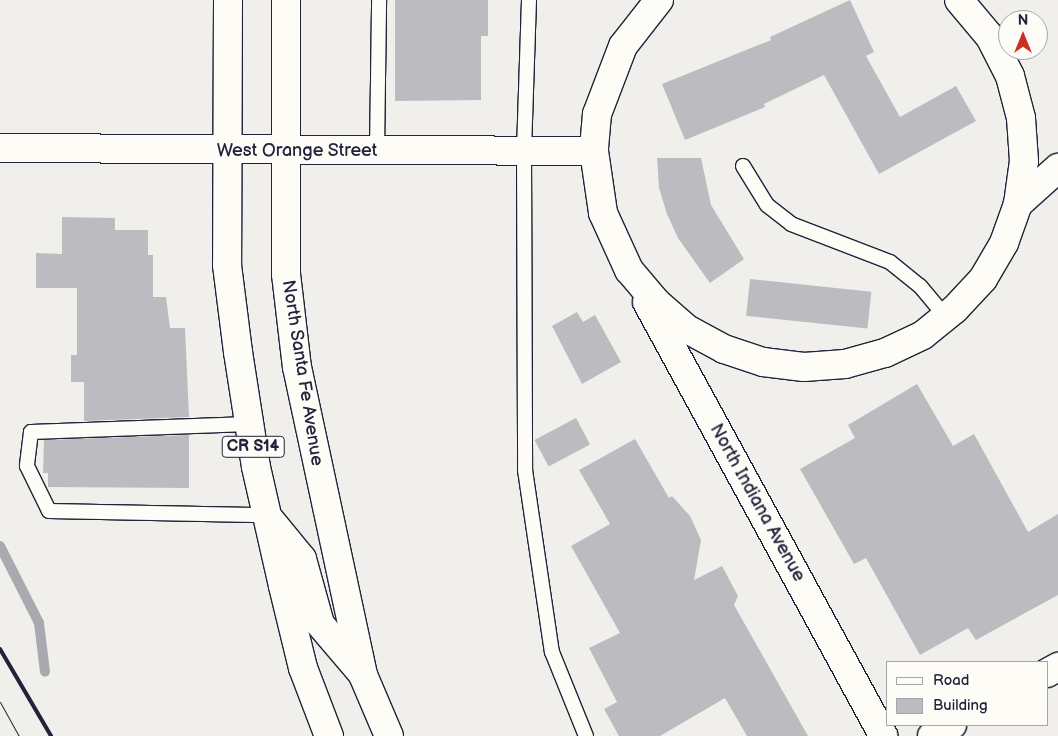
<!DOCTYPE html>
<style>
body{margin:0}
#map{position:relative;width:1058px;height:736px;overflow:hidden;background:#f0efec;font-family:"Balsamiq Sans",sans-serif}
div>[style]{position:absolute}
.stream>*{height:10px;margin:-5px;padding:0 5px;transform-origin:5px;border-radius:5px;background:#a9a9b0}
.building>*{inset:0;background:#bcbcc0;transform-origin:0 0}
.roads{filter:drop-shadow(1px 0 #22223b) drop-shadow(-1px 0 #22223b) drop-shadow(0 1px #22223b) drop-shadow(0 -1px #22223b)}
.lane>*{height:14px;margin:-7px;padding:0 7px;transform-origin:7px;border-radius:7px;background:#fdfcf7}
.street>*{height:28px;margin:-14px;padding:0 14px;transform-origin:14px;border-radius:14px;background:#fdfcf7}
.secondary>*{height:28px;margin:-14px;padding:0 14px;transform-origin:14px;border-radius:14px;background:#fdfcf7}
.primary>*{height:28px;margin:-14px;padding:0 14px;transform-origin:14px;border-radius:14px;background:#fdfcf7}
.tram>*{height:1px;margin:-0.5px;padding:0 0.5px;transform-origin:0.5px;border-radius:0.5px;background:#22223b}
.rail>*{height:4px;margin:-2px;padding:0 2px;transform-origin:2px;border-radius:2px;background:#22223b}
span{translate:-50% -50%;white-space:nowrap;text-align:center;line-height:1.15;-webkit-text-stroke:4px #fdfcf7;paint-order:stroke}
.shield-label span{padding:1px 4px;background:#fdfcf7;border:1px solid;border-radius:4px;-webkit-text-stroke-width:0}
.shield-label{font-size:16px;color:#22223b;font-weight:700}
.street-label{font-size:18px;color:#22223b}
.legend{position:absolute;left:886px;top:661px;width:162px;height:65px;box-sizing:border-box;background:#fdfcf7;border:1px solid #a5a5ac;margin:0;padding:6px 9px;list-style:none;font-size:15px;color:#22223b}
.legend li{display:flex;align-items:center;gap:10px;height:25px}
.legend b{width:25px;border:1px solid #a5a5ac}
.north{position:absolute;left:998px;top:10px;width:50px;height:50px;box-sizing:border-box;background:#fdfcf7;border:1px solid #a5a5ac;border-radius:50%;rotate:0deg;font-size:14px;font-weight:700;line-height:20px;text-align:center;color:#22223b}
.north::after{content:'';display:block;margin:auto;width:18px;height:22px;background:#c8321e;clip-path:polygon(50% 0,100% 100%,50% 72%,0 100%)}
</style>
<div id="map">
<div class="stream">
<div style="left:0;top:546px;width:86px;rotate:63.1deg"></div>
<div style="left:39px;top:623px;width:49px;rotate:83deg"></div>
</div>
<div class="building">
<div style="clip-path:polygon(395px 0,488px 0,488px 36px,481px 36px,481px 100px,395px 101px)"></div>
<div style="clip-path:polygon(850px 0,874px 52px,866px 56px,900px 117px,956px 86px,976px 121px,879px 174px,824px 75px,764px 104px,765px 107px,685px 140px,662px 84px,771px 40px,770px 37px)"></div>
<div style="clip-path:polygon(657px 158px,701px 158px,711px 205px,744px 259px,710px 283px,678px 238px,667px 214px,659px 188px)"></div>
<div style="clip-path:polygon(62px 217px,115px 218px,115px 230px,148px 230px,148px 255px,153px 255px,153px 297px,166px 297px,170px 328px,185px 328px,189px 417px,84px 421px,84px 382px,71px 382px,71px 355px,77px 355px,77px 288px,36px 288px,36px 253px,62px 254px)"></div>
<div style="left:750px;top:279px;width:122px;height:37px;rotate:6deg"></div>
<div style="clip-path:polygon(577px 312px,583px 322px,595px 315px,621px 362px,582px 384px,552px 326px)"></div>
<div style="clip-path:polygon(917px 384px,953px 446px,974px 434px,1028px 532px,1058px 514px,1058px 595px,976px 640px,968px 628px,920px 655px,866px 558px,854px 564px,800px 469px,855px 438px,848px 425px)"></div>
<div style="left:576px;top:418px;width:30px;height:47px;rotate:62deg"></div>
<div style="clip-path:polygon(189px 435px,189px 488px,48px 487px,48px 473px,43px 473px,44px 440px)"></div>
<div style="clip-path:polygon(635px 439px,669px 498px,672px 496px,690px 516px,701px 540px,694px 580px,722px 566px,738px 596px,734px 605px,808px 736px,747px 736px,725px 698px,660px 736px,619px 736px,604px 709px,617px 702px,589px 648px,620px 633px,571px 546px,610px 524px,579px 470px)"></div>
</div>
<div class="roads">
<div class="lane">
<div style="left:529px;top:0;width:151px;rotate:91.9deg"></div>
<div style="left:524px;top:151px;width:319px;rotate:89.8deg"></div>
<div style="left:525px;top:470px;width:184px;rotate:81.6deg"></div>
<div style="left:552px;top:652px;width:91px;rotate:68deg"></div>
<div style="left:377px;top:151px;width:151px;rotate:-89.2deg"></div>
<div style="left:743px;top:166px;width:46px;rotate:58.4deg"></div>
<div style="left:767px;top:205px;width:31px;rotate:38deg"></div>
<div style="left:791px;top:224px;width:106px;rotate:21deg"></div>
<div style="left:890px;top:262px;width:38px;rotate:39deg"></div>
<div style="left:920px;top:286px;width:40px;rotate:50deg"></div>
<div style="left:249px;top:424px;width:218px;rotate:177.9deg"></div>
<div style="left:31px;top:432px;width:34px;rotate:97deg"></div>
<div style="left:27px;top:466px;width:50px;rotate:63.9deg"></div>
<div style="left:49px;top:511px;width:218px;rotate:1.1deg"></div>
</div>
<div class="street">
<div style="left:1018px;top:204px;width:54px;rotate:-42deg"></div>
</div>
<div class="secondary">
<div style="left:659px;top:0;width:58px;rotate:128deg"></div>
<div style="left:623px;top:46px;width:73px;rotate:110.9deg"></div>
<div style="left:597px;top:114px;width:37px;rotate:95deg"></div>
<div style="left:594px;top:151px;width:63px;rotate:81.7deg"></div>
<div style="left:603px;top:213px;width:63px;rotate:65.5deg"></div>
<div style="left:629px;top:270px;width:42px;rotate:49.8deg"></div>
<div style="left:656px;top:302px;width:41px;rotate:41.1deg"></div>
<div style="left:687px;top:329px;width:42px;rotate:28.4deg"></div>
<div style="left:724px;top:349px;width:41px;rotate:18.4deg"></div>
<div style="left:763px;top:362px;width:41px;rotate:7deg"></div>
<div style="left:804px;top:367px;width:41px;rotate:-4.2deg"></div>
<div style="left:845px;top:364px;width:41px;rotate:-15.4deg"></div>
<div style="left:885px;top:353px;width:42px;rotate:-25.3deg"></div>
<div style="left:923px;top:335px;width:41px;rotate:-39.1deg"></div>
<div style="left:955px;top:309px;width:41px;rotate:-47deg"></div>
<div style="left:983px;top:279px;width:42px;rotate:-59.7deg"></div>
<div style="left:1004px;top:243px;width:41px;rotate:-70.3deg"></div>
<div style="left:1018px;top:204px;width:43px;rotate:-82.1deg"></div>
<div style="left:1024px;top:161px;width:43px;rotate:-94deg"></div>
<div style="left:1021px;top:118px;width:43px;rotate:-104.7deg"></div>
<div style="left:1010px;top:76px;width:44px;rotate:-117.1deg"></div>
<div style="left:990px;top:37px;width:48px;rotate:-130deg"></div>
<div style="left:0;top:148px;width:594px;rotate:0.29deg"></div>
<div style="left:647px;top:302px;width:494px;rotate:61.4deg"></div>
<div style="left:1047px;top:673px;width:13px;rotate:-29deg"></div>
<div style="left:932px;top:736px;width:23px;rotate:-29deg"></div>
</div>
<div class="primary">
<div style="left:228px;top:0;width:265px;rotate:90.2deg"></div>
<div style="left:227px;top:265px;width:88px;rotate:82.8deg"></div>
<div style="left:238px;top:352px;width:116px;rotate:81.1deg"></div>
<div style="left:256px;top:467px;width:122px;rotate:77.2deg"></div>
<div style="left:283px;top:586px;width:84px;rotate:76.3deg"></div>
<div style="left:303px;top:668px;width:73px;rotate:69.1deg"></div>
<div style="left:286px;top:0;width:274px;rotate:90deg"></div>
<div style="left:286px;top:274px;width:94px;rotate:83.3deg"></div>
<div style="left:297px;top:367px;width:315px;rotate:77.9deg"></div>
<div style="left:363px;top:675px;width:66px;rotate:66.9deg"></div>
<div style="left:271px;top:521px;width:49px;rotate:50.8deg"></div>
<div style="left:302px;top:559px;width:67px;rotate:74.5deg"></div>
<div style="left:320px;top:624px;width:63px;rotate:49.5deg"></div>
</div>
</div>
<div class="tram">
<div style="left:0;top:702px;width:39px;rotate:61deg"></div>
</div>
<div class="rail">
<div style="left:0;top:649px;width:101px;rotate:59.6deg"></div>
</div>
<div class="shield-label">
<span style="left:253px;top:447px">CR S14</span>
</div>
<div class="street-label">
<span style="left:297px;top:151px">West Orange Street</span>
<span style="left:302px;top:373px;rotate:81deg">North Santa Fe Avenue</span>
<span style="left:757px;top:503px;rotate:61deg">North Indiana Avenue</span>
</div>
<ul class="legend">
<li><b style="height:6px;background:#fdfcf7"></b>Road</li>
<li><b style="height:14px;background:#bcbcc0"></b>Building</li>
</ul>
<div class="north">N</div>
</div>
